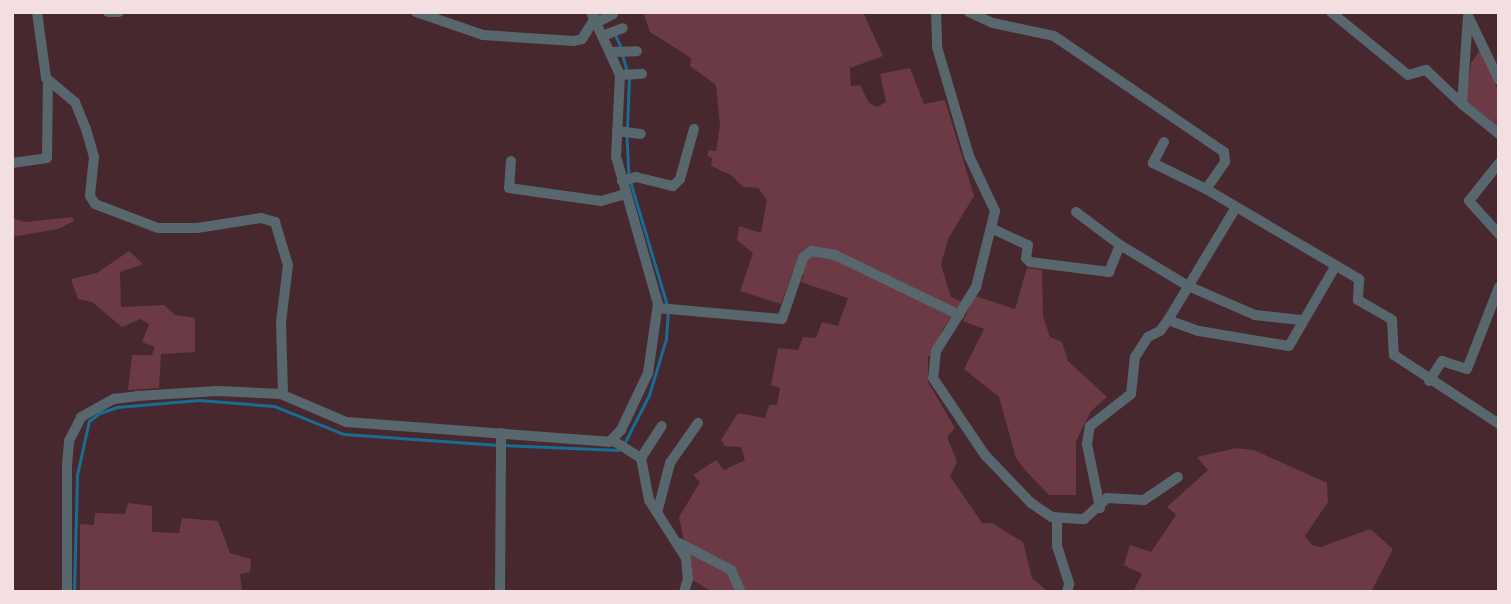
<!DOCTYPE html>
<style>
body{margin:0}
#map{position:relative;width:1511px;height:604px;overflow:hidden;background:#47282e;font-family:Cabin,sans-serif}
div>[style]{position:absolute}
.green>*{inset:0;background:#6b3a45}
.stream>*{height:2.5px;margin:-1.25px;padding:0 1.25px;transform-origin:1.25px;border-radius:1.25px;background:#176d93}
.minor>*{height:10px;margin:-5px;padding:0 5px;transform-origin:5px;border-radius:5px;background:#58666e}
span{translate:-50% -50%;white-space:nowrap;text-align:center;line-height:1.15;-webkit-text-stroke:7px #3c1e24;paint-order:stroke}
.frame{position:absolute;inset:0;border:14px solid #f3dee1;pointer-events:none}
</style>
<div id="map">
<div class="green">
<div style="clip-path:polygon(647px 12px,863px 12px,883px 56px,850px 68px,851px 86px,860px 85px,869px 103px,877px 107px,886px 102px,880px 74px,910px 68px,924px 104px,945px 100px,974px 196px,948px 239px,941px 265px,951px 297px,961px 302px,941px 332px,941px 349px,928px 357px,928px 382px,955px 428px,947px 437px,957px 462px,950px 476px,982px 523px,992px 523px,1023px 542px,1032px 578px,1048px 592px,713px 592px,692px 580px,679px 517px,700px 482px,693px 475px,716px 460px,724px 470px,745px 460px,741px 447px,725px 446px,721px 440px,738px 413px,765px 418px,769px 405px,777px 405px,780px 388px,771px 385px,778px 348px,798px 350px,803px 337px,816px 338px,822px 322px,838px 326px,848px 298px,801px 282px,804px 275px,793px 271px,781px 304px,740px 291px,753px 253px,737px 240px,739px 226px,761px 233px,767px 200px,758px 188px,743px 187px,731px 175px,711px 166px,712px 158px,707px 156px,709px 150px,716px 151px,720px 125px,716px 85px,690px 66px,691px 58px,650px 32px,644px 15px)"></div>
<div style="clip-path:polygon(1480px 50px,1499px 92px,1499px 130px,1485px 123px,1466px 100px,1471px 63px)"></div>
<div style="clip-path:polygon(73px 217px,74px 221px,58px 229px,12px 237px,12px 218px,25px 222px)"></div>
<div style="clip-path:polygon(129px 251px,143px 264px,120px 272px,121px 307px,164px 305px,175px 315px,195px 318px,195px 352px,161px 354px,159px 388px,128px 390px,132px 355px,152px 355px,155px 347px,142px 342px,149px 324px,140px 319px,122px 327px,92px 302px,78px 299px,71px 279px,97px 273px)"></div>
<div style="clip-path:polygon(1027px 268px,1042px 270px,1043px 316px,1050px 337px,1062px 342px,1068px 361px,1107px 397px,1091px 411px,1076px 441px,1076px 495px,1049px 495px,1025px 470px,1016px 458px,999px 397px,964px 369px,984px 329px,963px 321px,975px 296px,1015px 309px)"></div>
<div style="clip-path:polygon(1236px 448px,1254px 450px,1327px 483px,1328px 502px,1305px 536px,1312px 545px,1321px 547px,1370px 529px,1393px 549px,1371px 592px,1133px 592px,1142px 574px,1124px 565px,1130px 545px,1151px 552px,1176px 515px,1167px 507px,1208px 470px,1197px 457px)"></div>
<div style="clip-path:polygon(128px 503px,152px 506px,152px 532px,179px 533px,182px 518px,218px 521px,230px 553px,251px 559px,250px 572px,240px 574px,242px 592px,80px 592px,80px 524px,94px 525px,95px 513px,125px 514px)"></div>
</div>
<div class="stream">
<div style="left:615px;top:34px;width:17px;rotate:65deg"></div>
<div style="left:623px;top:56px;width:15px;rotate:74deg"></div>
<div style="left:627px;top:129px;width:53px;rotate:-87.8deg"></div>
<div style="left:627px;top:136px;width:41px;rotate:87.2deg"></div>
<div style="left:631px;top:183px;width:126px;rotate:73.4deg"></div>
<div style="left:625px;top:442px;width:53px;rotate:-62.9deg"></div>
<div style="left:649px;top:395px;width:59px;rotate:-73.1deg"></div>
<div style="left:666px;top:339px;width:28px;rotate:-86deg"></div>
<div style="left:504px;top:445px;width:114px;rotate:2.5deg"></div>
<div style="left:74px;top:592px;width:117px;rotate:-88.5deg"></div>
<div style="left:77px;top:475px;width:55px;rotate:-77.5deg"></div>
<div style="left:89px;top:421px;width:14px;rotate:-36deg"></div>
<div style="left:100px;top:413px;width:18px;rotate:-19deg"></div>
<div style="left:117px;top:407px;width:82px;rotate:-4.9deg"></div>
<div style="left:199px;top:400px;width:75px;rotate:4.6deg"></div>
<div style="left:274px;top:406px;width:75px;rotate:21.8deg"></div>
<div style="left:344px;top:434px;width:154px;rotate:4.1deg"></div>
</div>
<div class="minor">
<div style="left:37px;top:12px;width:67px;rotate:82.2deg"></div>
<div style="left:46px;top:78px;width:38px;rotate:40deg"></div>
<div style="left:75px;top:102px;width:29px;rotate:68deg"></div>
<div style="left:86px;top:129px;width:29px;rotate:74deg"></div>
<div style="left:94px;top:157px;width:39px;rotate:96deg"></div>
<div style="left:90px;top:196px;width:9px;rotate:58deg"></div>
<div style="left:95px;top:204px;width:67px;rotate:20.9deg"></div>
<div style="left:158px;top:228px;width:39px"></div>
<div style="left:197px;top:228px;width:65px;rotate:-8.9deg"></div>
<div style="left:261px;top:218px;width:15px;rotate:16deg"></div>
<div style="left:275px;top:222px;width:45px;rotate:73.2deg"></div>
<div style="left:288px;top:265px;width:57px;rotate:97deg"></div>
<div style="left:281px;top:322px;width:73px;rotate:88.4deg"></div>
<div style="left:283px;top:395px;width:69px;rotate:23.2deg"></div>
<div style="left:346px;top:422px;width:264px;rotate:4.3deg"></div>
<div style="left:609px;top:442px;width:17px;rotate:-45deg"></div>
<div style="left:621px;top:430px;width:63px;rotate:-64.7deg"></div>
<div style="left:648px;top:373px;width:70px;rotate:-81.8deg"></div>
<div style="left:658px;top:304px;width:153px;rotate:-105.9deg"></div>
<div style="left:616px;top:157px;width:82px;rotate:-87.2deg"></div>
<div style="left:620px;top:75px;width:69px;rotate:-114.7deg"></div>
<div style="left:108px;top:12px;width:11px"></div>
<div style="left:416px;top:12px;width:71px;rotate:18.9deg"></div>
<div style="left:483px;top:35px;width:91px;rotate:3.8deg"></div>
<div style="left:574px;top:41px;width:8px;rotate:-14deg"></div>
<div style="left:582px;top:39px;width:25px;rotate:-58deg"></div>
<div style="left:936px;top:12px;width:35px;rotate:88deg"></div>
<div style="left:937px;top:47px;width:114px;rotate:73.6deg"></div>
<div style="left:969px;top:156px;width:61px;rotate:64.7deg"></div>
<div style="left:995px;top:211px;width:78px;rotate:104deg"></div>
<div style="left:976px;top:287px;width:75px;rotate:122deg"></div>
<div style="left:936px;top:351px;width:27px;rotate:96deg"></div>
<div style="left:933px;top:378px;width:93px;rotate:56deg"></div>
<div style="left:985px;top:455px;width:66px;rotate:46.2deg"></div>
<div style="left:1031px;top:503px;width:25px;rotate:34deg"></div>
<div style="left:1052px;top:517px;width:32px;rotate:4deg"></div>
<div style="left:1084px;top:519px;width:31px;rotate:-42deg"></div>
<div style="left:1107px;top:498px;width:37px;rotate:3deg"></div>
<div style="left:1144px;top:500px;width:41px;rotate:-34.1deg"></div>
<div style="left:969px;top:12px;width:26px;rotate:25deg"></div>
<div style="left:993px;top:23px;width:62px;rotate:12deg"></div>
<div style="left:1054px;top:36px;width:206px;rotate:34.3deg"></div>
<div style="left:1224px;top:152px;width:10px;rotate:84deg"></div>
<div style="left:1225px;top:162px;width:33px;rotate:125deg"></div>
<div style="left:1206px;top:189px;width:178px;rotate:30.5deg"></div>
<div style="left:1359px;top:279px;width:21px;rotate:93deg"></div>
<div style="left:1358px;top:300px;width:39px;rotate:30deg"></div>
<div style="left:1392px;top:320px;width:35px;rotate:87deg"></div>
<div style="left:1394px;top:355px;width:126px;rotate:33.3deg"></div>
<div style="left:1331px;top:12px;width:99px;rotate:39.3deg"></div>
<div style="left:1408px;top:75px;width:19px;rotate:-16deg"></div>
<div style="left:1426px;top:70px;width:50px;rotate:43.4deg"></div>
<div style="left:1468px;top:16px;width:88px;rotate:93.9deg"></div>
<div style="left:1462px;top:104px;width:48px;rotate:39deg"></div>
<div style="left:1469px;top:18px;width:69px;rotate:64.2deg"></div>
<div style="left:598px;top:22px;width:17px;rotate:-28deg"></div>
<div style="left:605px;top:35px;width:19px;rotate:-21deg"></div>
<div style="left:613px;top:52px;width:24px;rotate:-2deg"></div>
<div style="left:620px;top:75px;width:22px;rotate:-3deg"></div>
<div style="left:617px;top:131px;width:24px;rotate:7deg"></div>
<div style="left:1164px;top:142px;width:24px;rotate:118deg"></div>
<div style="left:1153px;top:163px;width:59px;rotate:26.1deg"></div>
<div style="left:511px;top:161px;width:27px;rotate:94deg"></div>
<div style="left:509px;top:188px;width:93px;rotate:8deg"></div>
<div style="left:601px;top:201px;width:26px;rotate:-16deg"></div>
<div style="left:12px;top:163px;width:35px;rotate:-8deg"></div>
<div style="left:47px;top:158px;width:77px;rotate:-89.3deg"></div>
<div style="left:1499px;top:163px;width:48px;rotate:128.3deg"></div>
<div style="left:1469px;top:201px;width:45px;rotate:47.7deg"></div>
<div style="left:622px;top:181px;width:15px;rotate:-16deg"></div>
<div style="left:636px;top:177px;width:38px;rotate:14deg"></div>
<div style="left:673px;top:186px;width:10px;rotate:-45deg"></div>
<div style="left:680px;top:179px;width:52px;rotate:-74.4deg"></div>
<div style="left:1076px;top:212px;width:55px;rotate:36.9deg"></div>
<div style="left:1120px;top:245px;width:79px;rotate:31.1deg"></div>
<div style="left:1188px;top:286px;width:73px;rotate:23.4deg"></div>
<div style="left:1255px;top:315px;width:46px;rotate:6.2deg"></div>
<div style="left:993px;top:229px;width:38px;rotate:25deg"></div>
<div style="left:1028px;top:245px;width:13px;rotate:99deg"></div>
<div style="left:1026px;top:258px;width:6px;rotate:45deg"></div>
<div style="left:1030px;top:262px;width:80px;rotate:7.2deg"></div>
<div style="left:1109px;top:272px;width:29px;rotate:-68deg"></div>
<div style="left:658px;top:308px;width:124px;rotate:5.1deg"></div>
<div style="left:782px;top:319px;width:65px;rotate:-71deg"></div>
<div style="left:803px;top:258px;width:11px;rotate:-41deg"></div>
<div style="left:811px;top:251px;width:24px;rotate:9deg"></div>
<div style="left:835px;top:255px;width:138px;rotate:25.8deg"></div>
<div style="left:1168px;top:320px;width:33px;rotate:20deg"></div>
<div style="left:1199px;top:331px;width:91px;rotate:9.5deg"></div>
<div style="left:1289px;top:346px;width:91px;rotate:-59.8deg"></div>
<div style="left:1429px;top:381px;width:24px;rotate:-57deg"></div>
<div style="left:1442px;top:361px;width:26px;rotate:18deg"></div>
<div style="left:1467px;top:369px;width:88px;rotate:-68.7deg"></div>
<div style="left:612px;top:440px;width:34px;rotate:32deg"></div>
<div style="left:641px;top:458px;width:43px;rotate:79.2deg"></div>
<div style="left:649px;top:500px;width:69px;rotate:57.5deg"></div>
<div style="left:686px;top:558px;width:21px;rotate:85deg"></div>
<div style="left:688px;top:579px;width:14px;rotate:107deg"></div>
<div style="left:641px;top:458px;width:38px;rotate:-57deg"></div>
<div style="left:1100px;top:508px;width:65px;rotate:-101.5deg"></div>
<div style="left:1087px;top:444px;width:18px;rotate:-81deg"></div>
<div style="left:1090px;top:426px;width:52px;rotate:-38deg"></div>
<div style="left:1131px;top:394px;width:37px;rotate:-84deg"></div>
<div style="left:1135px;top:357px;width:24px;rotate:-57deg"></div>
<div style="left:1148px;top:337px;width:13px;rotate:-27deg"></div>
<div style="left:1160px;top:331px;width:14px;rotate:-54deg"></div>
<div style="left:1168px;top:320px;width:130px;rotate:-58.9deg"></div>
<div style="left:657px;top:513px;width:52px;rotate:-75.4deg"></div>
<div style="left:670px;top:463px;width:49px;rotate:-55deg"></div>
<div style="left:1057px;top:518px;width:28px;rotate:90deg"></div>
<div style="left:1057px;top:546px;width:40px;rotate:72deg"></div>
<div style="left:1069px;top:584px;width:8px;rotate:104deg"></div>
<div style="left:679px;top:543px;width:59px;rotate:27.4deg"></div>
<div style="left:731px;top:570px;width:24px;rotate:66deg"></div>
<div style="left:67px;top:592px;width:127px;rotate:-90deg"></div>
<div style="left:67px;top:465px;width:24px;rotate:-85deg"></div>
<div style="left:69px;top:441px;width:27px;rotate:-63deg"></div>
<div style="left:81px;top:417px;width:38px;rotate:-29deg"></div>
<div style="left:114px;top:399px;width:23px;rotate:-7deg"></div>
<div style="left:137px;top:396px;width:80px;rotate:-3.6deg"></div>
<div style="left:217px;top:391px;width:65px;rotate:2.6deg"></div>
<div style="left:500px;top:592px;width:159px;rotate:-89.6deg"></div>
</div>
<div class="frame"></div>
</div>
